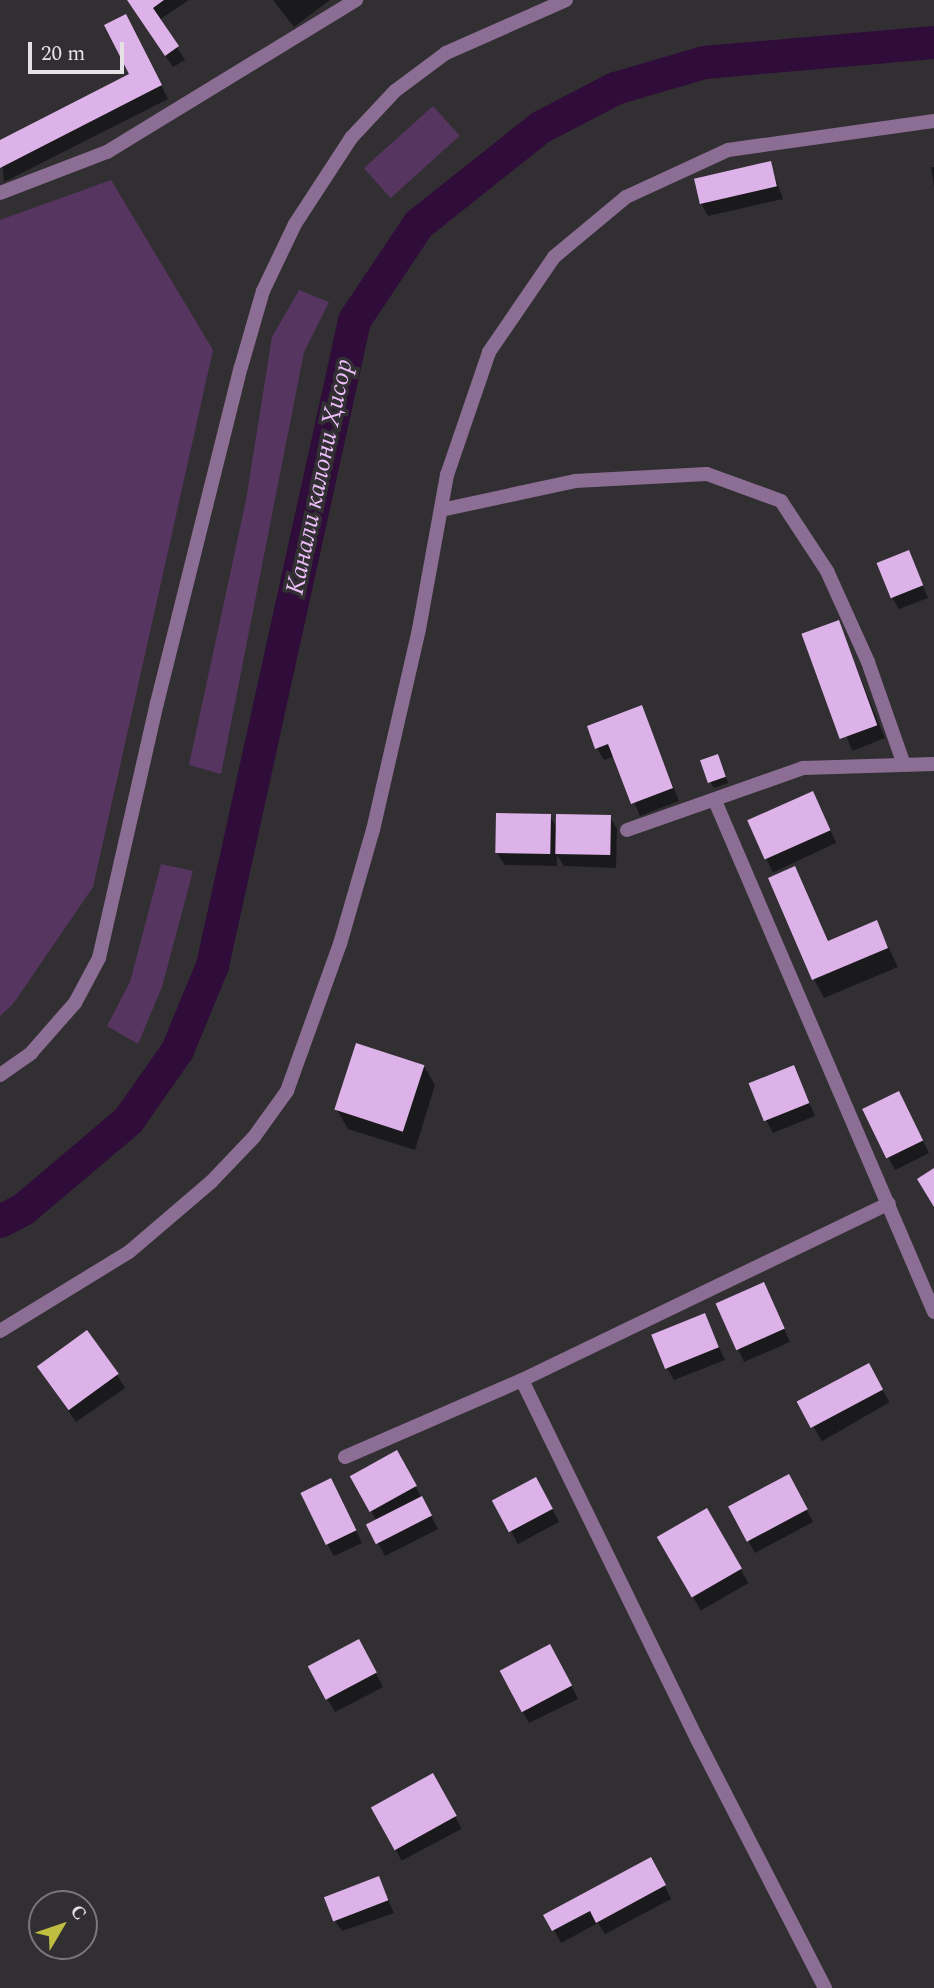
<!DOCTYPE html>
<meta charset="utf-8">
<style>
body{margin:0}
#map{position:relative;width:934px;height:1988px;overflow:hidden;background:#322f33;font-family:Spectral,serif}
div>[style]{position:absolute}
.green>*{inset:0;background:#573561;transform-origin:0 0}
.shadow>*{inset:0;background:#0007;transform-origin:0 0}
.canal>*{height:33px;margin:-16.5px;padding:0 16.5px;transform-origin:16.5px;border-radius:16.5px;background:#2f0c39}
.building>*{inset:0;background:#ddb2e9;transform-origin:0 0}
.service>*{height:14px;margin:-7px;padding:0 7px;transform-origin:7px;border-radius:7px;background:#8c6e95}
.minor>*{height:14px;margin:-7px;padding:0 7px;transform-origin:7px;border-radius:7px;background:#8c6e95}
span{translate:-50% -50%;white-space:nowrap;text-align:center;line-height:1.15;-webkit-text-stroke:7px #322f33;paint-order:stroke}
.water-label{font-size:26px;color:#ecbefa;font-style:italic}
.north{position:absolute;left:28px;top:1890px;width:70px;height:70px;box-sizing:border-box;background:#322f33;border:2px solid #79777a;border-radius:50%;rotate:51deg;font-size:19px;font-weight:700;line-height:28px;text-align:center;color:#e4e2e5}
.north::after{content:'';display:block;margin:auto;width:24px;height:32px;background:#c0be41;clip-path:polygon(50% 0,100% 100%,50% 72%,0 100%)}
.scale{position:absolute;left:28px;top:42px;width:96px;height:32px;box-sizing:border-box;border:4px solid #e4e2e5;border-top:0;padding-left:9px;font-size:21px;line-height:24px;white-space:nowrap;color:#e4e2e5;-webkit-text-stroke:5px #322f33;paint-order:stroke}
</style>
<div id="map">
<div class="green">
<div style="left:433px;top:106px;width:40px;height:93px;rotate:48deg"></div>
<div style="clip-path:polygon(111px 180px,213px 350px,93px 887px,13px 1004px,0 1016px,0 220px)"></div>
<div style="clip-path:polygon(299px 290px,329px 302px,304px 352px,221px 774px,189px 765px,246px 500px,272px 337px)"></div>
<div style="clip-path:polygon(161px 864px,193px 871px,162px 987px,138px 1044px,107px 1026px,130px 982px)"></div>
</div>
<div class="shadow">
<div style="clip-path:polygon(127px 0,189px 0,159px 20px,185px 60px,173px 67px)"></div>
<div style="clip-path:polygon(273px 0,330px 0,294px 27px)"></div>
<div style="clip-path:polygon(133px 29px,168px 99px,4px 182px,0 142px,132px 75px)"></div>
<div style="clip-path:polygon(770px 163px,783px 199px,708px 216px,701px 203px)"></div>
<div style="clip-path:polygon(931px 167px,934px 167px,934px 187px)"></div>
<div style="clip-path:polygon(908px 552px,928px 598px,899px 609px,891px 596px)"></div>
<div style="left:838px;top:622px;width:125px;height:35px;rotate:68deg"></div>
<div style="clip-path:polygon(641px 707px,679px 801px,640px 816px,615px 756px,604px 760px,597px 748px)"></div>
<div style="clip-path:polygon(720px 762px,728px 783px,714px 788px,711px 783px)"></div>
<div style="left:813px;top:793px;width:55px;height:70px;rotate:65deg"></div>
<div style="clip-path:polygon(550px 816px,557px 828px,610px 817px,617px 829px,616px 868px,564px 866px,557px 855px,557px 866px,505px 865px,497px 853px)"></div>
<div style="clip-path:polygon(795px 868px,829px 942px,876px 922px,898px 967px,824px 998px,814px 979px)"></div>
<div style="clip-path:polygon(424px 1066px,435px 1085px,415px 1150px,348px 1129px,337px 1110px)"></div>
<div style="clip-path:polygon(793px 1067px,815px 1116px,773px 1133px,766px 1120px)"></div>
<div style="clip-path:polygon(905px 1106px,929px 1153px,895px 1170px,888px 1157px)"></div>
<div style="clip-path:polygon(770px 1297px,790px 1342px,744px 1362px,717px 1304px)"></div>
<div style="clip-path:polygon(704px 1315px,725px 1360px,674px 1380px,666px 1367px)"></div>
<div style="left:868px;top:1365px;width:43px;height:78px;rotate:60deg"></div>
<div style="clip-path:polygon(38px 1367px,117px 1375px,125px 1388px,76px 1422px)"></div>
<div style="clip-path:polygon(397px 1452px,438px 1529px,385px 1556px,369px 1526px,377px 1522px,352px 1476px)"></div>
<div style="clip-path:polygon(796px 1489px,813px 1522px,755px 1553px,730px 1507px)"></div>
<div style="clip-path:polygon(338px 1492px,362px 1543px,334px 1556px,327px 1544px)"></div>
<div style="clip-path:polygon(543px 1492px,559px 1522px,518px 1544px,511px 1531px)"></div>
<div style="left:707px;top:1511px;width:83px;height:55px;rotate:60deg"></div>
<div style="clip-path:polygon(365px 1653px,383px 1687px,335px 1712px,328px 1700px)"></div>
<div style="clip-path:polygon(557px 1658px,578px 1699px,529px 1723px,522px 1711px)"></div>
<div style="left:433px;top:1775px;width:61px;height:68px;rotate:62deg"></div>
<div style="clip-path:polygon(658px 1872px,671px 1899px,605px 1934px,598px 1923px,561px 1943px,546px 1915px)"></div>
<div style="clip-path:polygon(378px 1878px,394px 1913px,342px 1931px,334px 1919px)"></div>
</div>
<div class="canal">
<div style="left:0;top:1221px;width:27px;rotate:-28deg"></div>
<div style="left:24px;top:1208px;width:136px;rotate:-40.2deg"></div>
<div style="left:128px;top:1120px;width:85px;rotate:-55deg"></div>
<div style="left:177px;top:1050px;width:92px;rotate:-67.6deg"></div>
<div style="left:212px;top:965px;width:660px;rotate:-77.58deg"></div>
<div style="left:354px;top:320px;width:115px;rotate:-56.3deg"></div>
<div style="left:418px;top:224px;width:156px;rotate:-38.5deg"></div>
<div style="left:540px;top:127px;width:85px;rotate:-27.5deg"></div>
<div style="left:615px;top:88px;width:93px;rotate:-16.3deg"></div>
<div style="left:704px;top:62px;width:231px;rotate:-5deg"></div>
</div>
<div class="building">
<div style="clip-path:polygon(127px 0,164px 0,153px 8px,179px 46px,165px 56px)"></div>
<div style="clip-path:polygon(126px 14px,162px 85px,0 168px,0 140px,129px 74px,104px 25px)"></div>
<div style="left:771px;top:161px;width:26px;height:79px;rotate:77deg"></div>
<div style="left:909px;top:550px;width:38px;height:35px;rotate:68deg"></div>
<div style="left:839px;top:620px;width:112px;height:40px;rotate:70deg"></div>
<div style="clip-path:polygon(642px 705px,673px 788px,631px 804px,608px 744px,595px 749px,587px 726px)"></div>
<div style="left:718px;top:754px;width:24px;height:19px;rotate:71deg"></div>
<div style="left:813px;top:791px;width:43px;height:72px;rotate:66deg"></div>
<div style="left:496px;top:813px;width:55px;height:40px;rotate:1deg"></div>
<div style="left:556px;top:814px;width:55px;height:40px;rotate:1deg"></div>
<div style="clip-path:polygon(795px 866px,828px 941px,877px 920px,888px 948px,812px 980px,768px 878px)"></div>
<div style="left:356px;top:1043px;width:72px;height:70px;rotate:18deg"></div>
<div style="left:794px;top:1065px;width:41px;height:49px;rotate:68deg"></div>
<div style="left:899px;top:1091px;width:55px;height:41px;rotate:64deg"></div>
<div style="clip-path:polygon(934px 1168px,934px 1207px,917px 1179px)"></div>
<div style="left:764px;top:1282px;width:51px;height:53px;rotate:66deg"></div>
<div style="left:705px;top:1313px;width:37px;height:58px;rotate:68deg"></div>
<div style="left:87px;top:1330px;width:54px;height:62px;rotate:54deg"></div>
<div style="left:869px;top:1363px;width:30px;height:82px;rotate:62deg"></div>
<div style="left:397px;top:1450px;width:41px;height:54px;rotate:61deg"></div>
<div style="left:789px;top:1474px;width:40px;height:69px;rotate:62deg"></div>
<div style="left:536px;top:1477px;width:36px;height:50px;rotate:62deg"></div>
<div style="left:331px;top:1478px;width:58px;height:34px;rotate:64deg"></div>
<div style="left:422px;top:1496px;width:22px;height:63px;rotate:63deg"></div>
<div style="left:707px;top:1508px;width:70px;height:58px;rotate:60deg"></div>
<div style="left:359px;top:1639px;width:38px;height:58px;rotate:62deg"></div>
<div style="left:550px;top:1644px;width:47px;height:57px;rotate:62deg"></div>
<div style="left:433px;top:1773px;width:49px;height:71px;rotate:61deg"></div>
<div style="clip-path:polygon(651px 1857px,666px 1885px,596px 1923px,590px 1911px,552px 1931px,543px 1915px)"></div>
<div style="left:379px;top:1876px;width:26px;height:59px;rotate:69deg"></div>
</div>
<div class="service">
<div style="left:441px;top:510px;width:137px;rotate:-12.2deg"></div>
<div style="left:575px;top:481px;width:132px;rotate:-3deg"></div>
<div style="left:707px;top:474px;width:79px;rotate:20deg"></div>
<div style="left:781px;top:501px;width:84px;rotate:56.7deg"></div>
<div style="left:827px;top:571px;width:100px;rotate:65.7deg"></div>
<div style="left:868px;top:662px;width:109px;rotate:70.7deg"></div>
<div style="left:715px;top:801px;width:556px;rotate:66.8deg"></div>
<div style="left:627px;top:830px;width:187px;rotate:-19.4deg"></div>
<div style="left:803px;top:768px;width:131px;rotate:-1.7deg"></div>
<div style="left:0;top:1075px;width:38px;rotate:-35deg"></div>
<div style="left:31px;top:1053px;width:67px;rotate:-48.7deg"></div>
<div style="left:75px;top:1003px;width:51px;rotate:-61.9deg"></div>
<div style="left:99px;top:958px;width:262px;rotate:-77.2deg"></div>
<div style="left:157px;top:703px;width:346px;rotate:-76deg"></div>
<div style="left:241px;top:367px;width:79px;rotate:-73.9deg"></div>
<div style="left:263px;top:291px;width:74px;rotate:-64.5deg"></div>
<div style="left:295px;top:224px;width:103px;rotate:-56.9deg"></div>
<div style="left:351px;top:138px;width:64px;rotate:-46.9deg"></div>
<div style="left:395px;top:91px;width:64px;rotate:-36.7deg"></div>
<div style="left:446px;top:53px;width:131px;rotate:-23.8deg"></div>
<div style="left:0;top:1331px;width:151px;rotate:-31.5deg"></div>
<div style="left:129px;top:1252px;width:108px;rotate:-40.5deg"></div>
<div style="left:211px;top:1182px;width:62px;rotate:-46.3deg"></div>
<div style="left:254px;top:1137px;width:57px;rotate:-54.3deg"></div>
<div style="left:287px;top:1091px;width:156px;rotate:-70.2deg"></div>
<div style="left:340px;top:944px;width:119px;rotate:-73.9deg"></div>
<div style="left:373px;top:830px;width:206px;rotate:-77.1deg"></div>
<div style="left:419px;top:629px;width:157px;rotate:-79.7deg"></div>
<div style="left:447px;top:475px;width:130px;rotate:-71.1deg"></div>
<div style="left:489px;top:352px;width:115px;rotate:-55.6deg"></div>
<div style="left:554px;top:257px;width:94px;rotate:-39.8deg"></div>
<div style="left:626px;top:197px;width:112px;rotate:-24.7deg"></div>
<div style="left:728px;top:150px;width:208px;rotate:-8deg"></div>
<div style="left:345px;top:1457px;width:193px;rotate:-23.5deg"></div>
<div style="left:825px;top:1988px;width:280px;rotate:-117.2deg"></div>
<div style="left:697px;top:1739px;width:399px;rotate:-116deg"></div>
<div style="left:522px;top:1380px;width:407px;rotate:-25.7deg"></div>
</div>
<div class="minor">
<div style="left:0;top:193px;width:115px;rotate:-21deg"></div>
<div style="left:107px;top:152px;width:292px;rotate:-31.4deg"></div>
</div>
<div class="water-label">
<span style="left:320px;top:477px;rotate:-78deg">Канали калони Ҳисор</span>
</div>
<div class="north">С</div>
<div class="scale">20 m</div>
</div>
